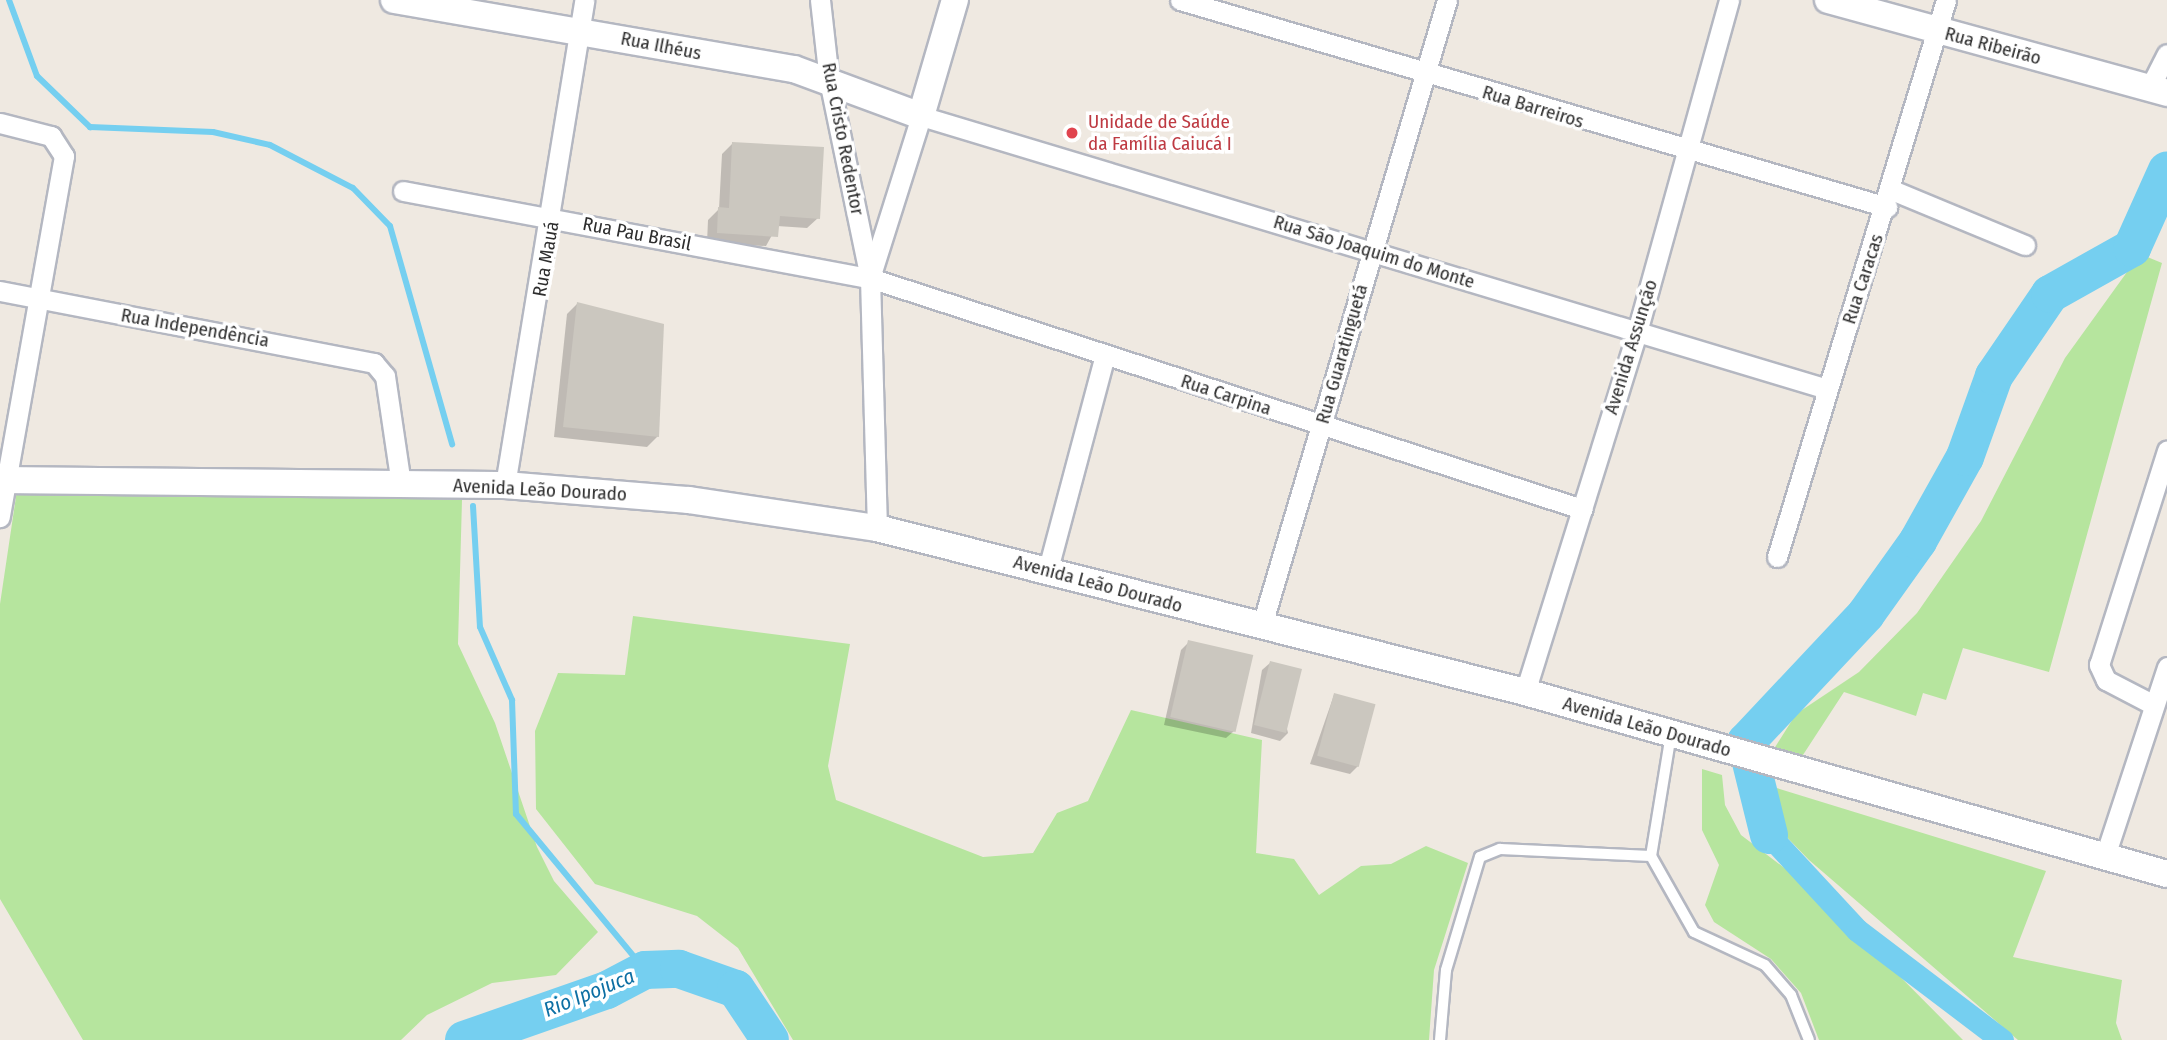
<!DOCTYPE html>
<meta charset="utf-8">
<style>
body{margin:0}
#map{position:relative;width:2167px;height:1040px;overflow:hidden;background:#efe9e1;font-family:"Fira Sans Condensed",sans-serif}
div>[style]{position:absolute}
.green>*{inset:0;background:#b6e59e}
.shadow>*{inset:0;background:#0003}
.stream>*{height:6px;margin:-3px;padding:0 3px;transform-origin:3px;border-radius:3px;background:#75cff0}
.canal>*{height:23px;margin:-11.5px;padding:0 11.5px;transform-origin:11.5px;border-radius:11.5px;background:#75cff0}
.river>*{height:38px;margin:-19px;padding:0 19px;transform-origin:19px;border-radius:19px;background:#75cff0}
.building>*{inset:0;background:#cbc7bf;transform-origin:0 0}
.roads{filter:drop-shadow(2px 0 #b4b7c1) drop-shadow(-2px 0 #b4b7c1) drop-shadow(0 2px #b4b7c1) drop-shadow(0 -2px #b4b7c1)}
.lane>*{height:10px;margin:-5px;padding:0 5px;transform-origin:5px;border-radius:5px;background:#fff}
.street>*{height:19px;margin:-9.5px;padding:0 9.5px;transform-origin:9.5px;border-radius:9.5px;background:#fff}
.secondary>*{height:26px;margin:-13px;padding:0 13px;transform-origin:13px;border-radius:13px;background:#fff}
.dots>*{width:19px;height:19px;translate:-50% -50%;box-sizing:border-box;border:4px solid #fff;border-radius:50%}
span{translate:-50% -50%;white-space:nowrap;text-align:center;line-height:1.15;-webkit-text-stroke:7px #fff;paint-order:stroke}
.street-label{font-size:19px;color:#2e2e2e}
.health-label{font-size:19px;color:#be3a42}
.left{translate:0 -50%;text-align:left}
.water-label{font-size:21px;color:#0d6fa3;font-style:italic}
</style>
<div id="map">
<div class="green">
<div style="clip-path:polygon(2140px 254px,2162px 263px,2049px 672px,1963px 648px,1946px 700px,1923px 693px,1916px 716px,1844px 692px,1801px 758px,1772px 752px,1796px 714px,1859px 672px,1917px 613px,1981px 521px,2065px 358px)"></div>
<div style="clip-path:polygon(17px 490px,462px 500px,458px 644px,495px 723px,537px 847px,554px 881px,598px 932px,556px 975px,492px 983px,427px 1015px,401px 1040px,83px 1040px,0 899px,0 604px)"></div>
<div style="clip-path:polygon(633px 616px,850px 644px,828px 766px,836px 800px,983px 857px,1033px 853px,1057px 813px,1088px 801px,1131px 710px,1262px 740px,1256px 853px,1294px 859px,1319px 895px,1361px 866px,1391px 864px,1426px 846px,1468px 863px,1434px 970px,1429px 1040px,793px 1040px,738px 948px,697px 916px,595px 884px,536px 809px,535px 731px,558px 673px,625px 675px)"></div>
<div style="clip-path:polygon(1702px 769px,1722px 775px,1725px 805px,1741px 835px,1816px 892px,1963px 1040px,1819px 1040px,1801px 993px,1771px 959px,1714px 922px,1705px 905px,1719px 865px,1702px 830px)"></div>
<div style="clip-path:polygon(1770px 786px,2046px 871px,2013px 957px,2122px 980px,2116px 1023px,2122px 1040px,2018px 1040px,1809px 860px,1779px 829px)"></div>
</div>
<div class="shadow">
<div style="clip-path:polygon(733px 143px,818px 218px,807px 228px,777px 226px,766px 246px,707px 243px,708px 220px,719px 209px,722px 154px)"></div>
<div style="clip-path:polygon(577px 304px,658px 436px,647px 447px,554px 437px,567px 314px)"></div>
<div style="clip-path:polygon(1189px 642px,1234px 731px,1226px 738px,1164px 725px,1181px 650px)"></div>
<div style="clip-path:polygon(1270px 663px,1288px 733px,1280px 741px,1251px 733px,1262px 670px)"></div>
<div style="clip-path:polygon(1334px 695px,1358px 766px,1350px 774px,1310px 764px)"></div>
</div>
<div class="stream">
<div style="left:9px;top:0;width:81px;rotate:69.8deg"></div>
<div style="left:37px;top:76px;width:74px;rotate:43.9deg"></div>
<div style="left:90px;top:127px;width:123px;rotate:2.3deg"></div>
<div style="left:213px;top:132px;width:58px;rotate:12.8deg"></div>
<div style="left:270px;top:145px;width:93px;rotate:27.4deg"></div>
<div style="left:353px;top:188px;width:53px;rotate:45.8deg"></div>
<div style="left:390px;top:226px;width:227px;rotate:74.1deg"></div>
<div style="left:473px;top:506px;width:121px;rotate:86.7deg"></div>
<div style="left:480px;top:627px;width:80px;rotate:66.3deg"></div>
<div style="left:512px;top:700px;width:114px;rotate:88deg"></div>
<div style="left:516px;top:814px;width:202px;rotate:50.4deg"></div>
</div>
<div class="canal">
<div style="left:1769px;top:835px;width:129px;rotate:47.2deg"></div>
<div style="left:1857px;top:930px;width:182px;rotate:37.2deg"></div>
</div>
<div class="river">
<div style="left:1769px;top:835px;width:96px;rotate:-103.9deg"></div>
<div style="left:1746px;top:742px;width:175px;rotate:-46.8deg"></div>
<div style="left:1866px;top:614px;width:90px;rotate:-54.5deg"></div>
<div style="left:1918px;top:541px;width:96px;rotate:-60.8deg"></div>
<div style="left:1965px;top:457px;width:86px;rotate:-70.3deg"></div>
<div style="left:1994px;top:376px;width:99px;rotate:-55.7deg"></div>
<div style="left:2050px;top:294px;width:94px;rotate:-29.3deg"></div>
<div style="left:2132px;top:248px;width:85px;rotate:-65.8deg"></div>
<div style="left:464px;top:1040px;width:151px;rotate:-19.3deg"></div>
<div style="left:607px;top:990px;width:43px;rotate:-27.8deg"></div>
<div style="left:645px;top:970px;width:34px;rotate:-2deg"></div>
<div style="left:679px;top:969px;width:60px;rotate:19.3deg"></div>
<div style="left:736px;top:989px;width:61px;rotate:56.3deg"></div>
</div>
<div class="building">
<div style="clip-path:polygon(732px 142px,824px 147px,820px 219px,780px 216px,778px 237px,717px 233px,718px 207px,729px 208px)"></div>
<div style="clip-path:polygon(577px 302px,664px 324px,659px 437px,563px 427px)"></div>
<div style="left:1188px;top:640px;width:67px;height:79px;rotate:13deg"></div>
<div style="left:1270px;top:661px;width:33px;height:66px;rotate:14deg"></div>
<div style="left:1334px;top:693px;width:43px;height:65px;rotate:15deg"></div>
</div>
<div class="roads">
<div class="lane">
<div style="left:1671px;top:734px;width:124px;rotate:99.3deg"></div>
<div style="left:1651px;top:856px;width:87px;rotate:60.5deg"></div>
<div style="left:1694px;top:932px;width:78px;rotate:24.9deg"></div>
<div style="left:1765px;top:965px;width:40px;rotate:49deg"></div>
<div style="left:1791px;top:995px;width:48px;rotate:68.2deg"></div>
<div style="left:1440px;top:1040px;width:70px;rotate:-85.1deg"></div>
<div style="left:1446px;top:970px;width:118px;rotate:-73.3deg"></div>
<div style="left:1480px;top:857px;width:22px;rotate:-22deg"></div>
<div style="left:1500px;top:849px;width:151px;rotate:2.7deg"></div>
</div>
<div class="street">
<div style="left:820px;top:0;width:81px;rotate:83.6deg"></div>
<div style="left:829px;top:80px;width:202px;rotate:78.3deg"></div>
<div style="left:870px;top:278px;width:250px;rotate:88.4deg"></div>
<div style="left:1180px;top:0;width:737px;rotate:16.32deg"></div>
<div style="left:2149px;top:89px;width:39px;rotate:-63deg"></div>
<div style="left:0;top:123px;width:53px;rotate:14.3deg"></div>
<div style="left:51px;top:136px;width:24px;rotate:57deg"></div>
<div style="left:64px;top:156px;width:367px;rotate:100.1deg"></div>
<div style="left:1892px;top:190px;width:144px;rotate:22.5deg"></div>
<div style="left:403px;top:191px;width:475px;rotate:10.6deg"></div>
<div style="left:870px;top:278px;width:749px;rotate:17.98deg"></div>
<div style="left:870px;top:278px;width:170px;rotate:-72.5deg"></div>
<div style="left:921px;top:116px;width:946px;rotate:16.77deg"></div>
<div style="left:0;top:291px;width:381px;rotate:10.9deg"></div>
<div style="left:374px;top:363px;width:17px;rotate:50deg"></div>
<div style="left:385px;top:376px;width:110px;rotate:81.6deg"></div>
<div style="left:505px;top:485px;width:491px;rotate:-80.7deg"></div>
<div style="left:1777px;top:557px;width:582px;rotate:-73.12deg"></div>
<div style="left:1048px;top:569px;width:221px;rotate:-75.1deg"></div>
<div style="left:1261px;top:628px;width:655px;rotate:-73.5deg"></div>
<div style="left:1525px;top:692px;width:377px;rotate:-72.7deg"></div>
<div style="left:1637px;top:332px;width:345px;rotate:-74.5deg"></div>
<div style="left:2154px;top:705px;width:54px;rotate:-152.5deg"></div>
<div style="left:2106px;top:680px;width:17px;rotate:-115deg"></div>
<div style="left:2099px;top:665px;width:225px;rotate:-72.4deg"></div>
<div style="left:2105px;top:856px;width:199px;rotate:-71.8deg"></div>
</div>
<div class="secondary">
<div style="left:394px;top:0;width:406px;rotate:9.8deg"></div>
<div style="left:794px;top:69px;width:135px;rotate:20.3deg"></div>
<div style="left:921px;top:116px;width:121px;rotate:-73.7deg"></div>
<div style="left:1828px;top:0;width:352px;rotate:15.3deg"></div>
<div style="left:0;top:480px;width:505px;rotate:0.57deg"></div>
<div style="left:505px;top:485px;width:185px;rotate:4.7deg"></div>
<div style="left:689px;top:500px;width:190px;rotate:8.5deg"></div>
<div style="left:877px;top:528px;width:668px;rotate:14.2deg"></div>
<div style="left:1525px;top:692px;width:667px;rotate:15.83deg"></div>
</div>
</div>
<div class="dots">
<div style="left:1072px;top:133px;background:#e0444e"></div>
</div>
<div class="street-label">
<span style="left:661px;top:46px;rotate:11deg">Rua Ilhéus</span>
<span style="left:1993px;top:46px;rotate:15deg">Rua Ribeirão</span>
<span style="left:1533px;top:107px;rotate:17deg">Rua Barreiros</span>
<span style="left:843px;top:139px;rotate:79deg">Rua Cristo Redentor</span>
<span style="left:637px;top:234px;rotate:11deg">Rua Pau Brasil</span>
<span style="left:1374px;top:252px;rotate:17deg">Rua São Joaquim do Monte</span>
<span style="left:546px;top:259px;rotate:-80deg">Rua Mauá</span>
<span style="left:1863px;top:279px;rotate:-72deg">Rua Caracas</span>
<span style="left:195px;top:328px;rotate:10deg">Rua Independência</span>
<span style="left:1631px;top:347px;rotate:-73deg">Avenida Assunção</span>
<span style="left:1342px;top:354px;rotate:-74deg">Rua Guaratinguetá</span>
<span style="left:1226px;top:395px;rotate:18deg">Rua Carpina</span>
<span style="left:540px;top:490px;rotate:3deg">Avenida Leão Dourado</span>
<span style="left:1098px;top:584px;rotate:15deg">Avenida Leão Dourado</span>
<span style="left:1647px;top:727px;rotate:16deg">Avenida Leão Dourado</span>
</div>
<div class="health-label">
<span class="left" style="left:1088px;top:133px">Unidade de Saúde<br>da Família Caiucá I</span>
</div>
<div class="water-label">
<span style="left:589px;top:993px;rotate:-22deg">Rio Ipojuca</span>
</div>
</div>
